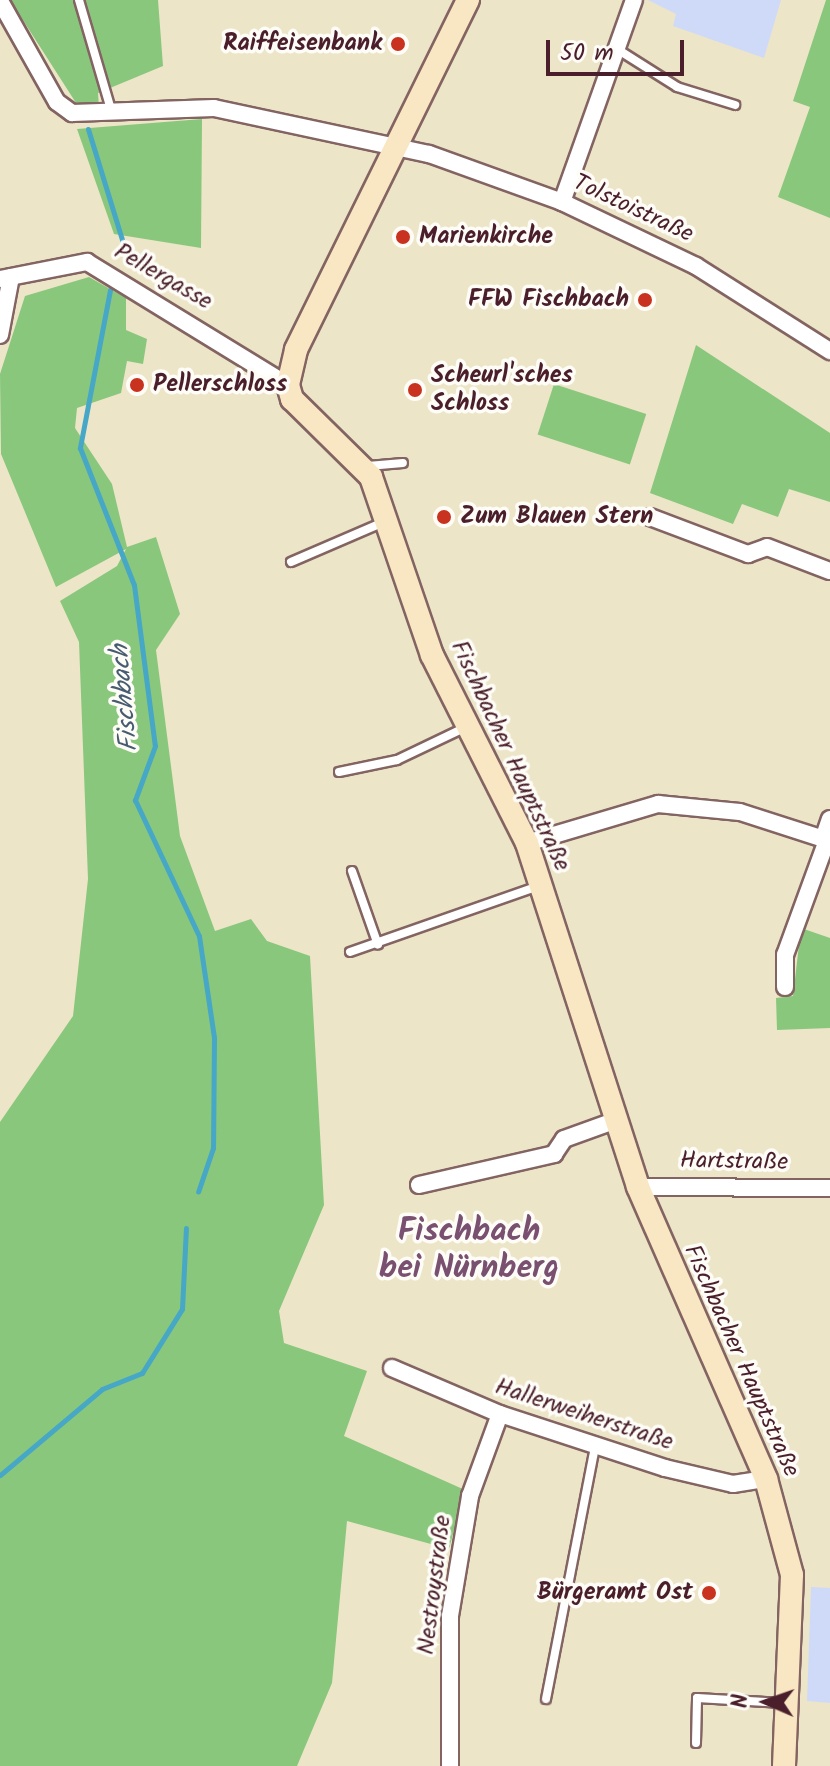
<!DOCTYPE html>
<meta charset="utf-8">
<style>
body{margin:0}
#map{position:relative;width:830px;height:1766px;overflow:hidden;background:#ede5c7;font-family:Kalam,sans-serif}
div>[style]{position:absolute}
.built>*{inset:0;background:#cfdaf9}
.green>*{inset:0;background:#89c77d;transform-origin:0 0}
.stream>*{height:5px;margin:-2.5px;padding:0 2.5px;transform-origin:2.5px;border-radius:2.5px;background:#46a7c6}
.roads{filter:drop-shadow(2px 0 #836462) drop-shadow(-2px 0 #836462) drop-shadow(0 2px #836462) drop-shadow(0 -2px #836462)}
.lane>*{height:8px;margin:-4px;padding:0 4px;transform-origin:4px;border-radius:4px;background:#fff}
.street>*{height:16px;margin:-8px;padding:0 8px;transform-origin:8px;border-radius:8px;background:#fff}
.secondary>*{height:22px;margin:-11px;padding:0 11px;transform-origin:11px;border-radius:11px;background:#f9e7c3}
.dots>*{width:22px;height:22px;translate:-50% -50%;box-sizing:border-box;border:4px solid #fdfcf7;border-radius:50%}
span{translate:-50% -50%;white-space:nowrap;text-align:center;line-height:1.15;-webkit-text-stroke:7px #fdfcf7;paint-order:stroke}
.poi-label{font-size:24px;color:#4a1f2b;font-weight:700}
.right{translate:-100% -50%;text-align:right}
.left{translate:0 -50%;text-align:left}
.street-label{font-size:24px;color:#4a1f2b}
.water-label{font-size:26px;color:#485c71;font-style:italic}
.district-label{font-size:32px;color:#79506f;font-weight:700}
.north{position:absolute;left:726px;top:1662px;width:80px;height:80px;-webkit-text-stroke:6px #fdfcf7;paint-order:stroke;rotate:272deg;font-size:22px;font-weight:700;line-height:32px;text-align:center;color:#4a1f2b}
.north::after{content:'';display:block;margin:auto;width:28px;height:36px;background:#4a1f2b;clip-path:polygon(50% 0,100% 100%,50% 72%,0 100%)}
.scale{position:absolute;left:546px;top:40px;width:138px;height:36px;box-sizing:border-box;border:4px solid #4a1f2b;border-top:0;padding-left:10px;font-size:24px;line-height:28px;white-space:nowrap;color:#4a1f2b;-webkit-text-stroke:6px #fdfcf7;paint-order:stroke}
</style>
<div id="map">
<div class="built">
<div style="clip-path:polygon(648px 0,781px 0,764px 58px,673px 26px,676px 14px)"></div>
<div style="clip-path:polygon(811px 1587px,830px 1588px,830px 1703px,807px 1701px)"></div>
</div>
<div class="green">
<div style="clip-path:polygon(10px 0,158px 0,163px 66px,98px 93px,99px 108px,78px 106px)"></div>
<div style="clip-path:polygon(826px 0,830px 0,830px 218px,778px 197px,810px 107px,793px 101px)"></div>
<div style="clip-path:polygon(202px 119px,201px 248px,114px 234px,77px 129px)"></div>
<div style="clip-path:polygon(89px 277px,126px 298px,126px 330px,147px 339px,143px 364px,127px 361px,121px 393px,77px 408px,75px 428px,112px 484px,127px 547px,156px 537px,180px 614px,156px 650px,180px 836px,215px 931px,251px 919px,267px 941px,310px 956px,324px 1205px,279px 1311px,284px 1343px,367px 1371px,344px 1436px,465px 1490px,449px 1549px,347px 1521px,332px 1683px,297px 1766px,0 1766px,0 1122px,73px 1016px,88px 879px,79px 642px,60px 601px,117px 566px,126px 549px,56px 587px,1px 454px,0 374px,25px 296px)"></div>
<div style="clip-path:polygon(696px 345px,830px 433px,830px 502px,789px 489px,778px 517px,742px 504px,733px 524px,650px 493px)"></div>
<div style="left:554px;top:384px;width:97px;height:53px;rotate:18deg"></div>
<div style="clip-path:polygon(801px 928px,830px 938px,830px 1028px,777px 1030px,776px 998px,793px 996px)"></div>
</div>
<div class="stream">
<div style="left:88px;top:129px;width:133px;rotate:72.9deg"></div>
<div style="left:110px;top:290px;width:161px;rotate:100.8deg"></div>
<div style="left:80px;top:448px;width:147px;rotate:68.5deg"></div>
<div style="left:134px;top:585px;width:162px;rotate:82.6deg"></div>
<div style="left:155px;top:746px;width:58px;rotate:110.3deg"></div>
<div style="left:135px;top:800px;width:150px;rotate:64.8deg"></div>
<div style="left:199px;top:936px;width:103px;rotate:81.6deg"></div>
<div style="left:214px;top:1038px;width:110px;rotate:90.5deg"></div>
<div style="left:213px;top:1148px;width:46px;rotate:108.8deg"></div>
<div style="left:0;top:1475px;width:133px;rotate:-40.1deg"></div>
<div style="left:102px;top:1389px;width:43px;rotate:-21.8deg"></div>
<div style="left:142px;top:1373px;width:75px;rotate:-58deg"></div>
<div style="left:182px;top:1309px;width:81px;rotate:-87.2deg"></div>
</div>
<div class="roads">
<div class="lane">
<div style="left:79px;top:0;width:118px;rotate:73.7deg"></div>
<div style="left:617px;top:49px;width:71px;rotate:32.3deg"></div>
<div style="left:677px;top:87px;width:61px;rotate:17.2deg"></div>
<div style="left:368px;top:466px;width:35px;rotate:-5deg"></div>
<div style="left:291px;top:562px;width:103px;rotate:-23.3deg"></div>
<div style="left:339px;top:772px;width:59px;rotate:-11.7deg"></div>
<div style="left:397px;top:760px;width:74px;rotate:-25.5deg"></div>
<div style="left:352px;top:871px;width:78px;rotate:70.6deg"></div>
<div style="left:350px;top:952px;width:199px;rotate:-19.3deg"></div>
<div style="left:546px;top:1699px;width:258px;rotate:-79deg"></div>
<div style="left:696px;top:1743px;width:45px;rotate:-88.7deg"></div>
<div style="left:697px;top:1698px;width:86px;rotate:3.3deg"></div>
</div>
<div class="street">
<div style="left:0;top:1px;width:116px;rotate:60.6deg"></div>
<div style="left:57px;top:102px;width:19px;rotate:36deg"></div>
<div style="left:72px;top:113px;width:142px;rotate:-2deg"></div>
<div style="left:214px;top:108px;width:220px;rotate:12.1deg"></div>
<div style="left:429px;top:154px;width:141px;rotate:19.8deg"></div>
<div style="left:562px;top:202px;width:148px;rotate:25.5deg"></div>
<div style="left:696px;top:266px;width:159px;rotate:32.4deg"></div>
<div style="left:562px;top:202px;width:214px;rotate:-70.4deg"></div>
<div style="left:0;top:279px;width:89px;rotate:-11.1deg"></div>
<div style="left:87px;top:262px;width:236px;rotate:31.5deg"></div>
<div style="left:0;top:335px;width:59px;rotate:-79.3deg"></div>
<div style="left:650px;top:517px;width:105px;rotate:20.7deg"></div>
<div style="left:748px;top:554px;width:20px;rotate:-20deg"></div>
<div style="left:767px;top:547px;width:67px;rotate:20.9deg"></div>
<div style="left:823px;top:839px;width:21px;rotate:-71deg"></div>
<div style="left:527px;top:843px;width:137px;rotate:-16.6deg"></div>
<div style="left:658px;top:804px;width:82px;rotate:5.6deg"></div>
<div style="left:740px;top:812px;width:95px;rotate:17.9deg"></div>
<div style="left:785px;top:987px;width:32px;rotate:-90deg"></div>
<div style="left:785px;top:955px;width:122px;rotate:-69.9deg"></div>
<div style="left:419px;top:1185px;width:139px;rotate:-12.9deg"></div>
<div style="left:554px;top:1154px;width:18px;rotate:-56deg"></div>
<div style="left:564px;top:1139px;width:53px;rotate:-19.8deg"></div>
<div style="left:638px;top:1187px;width:192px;rotate:0.3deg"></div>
<div style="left:392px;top:1368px;width:117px;rotate:23.1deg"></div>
<div style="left:500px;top:1414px;width:174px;rotate:18.1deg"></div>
<div style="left:665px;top:1468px;width:70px;rotate:13.2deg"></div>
<div style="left:733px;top:1484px;width:33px;rotate:-9deg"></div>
<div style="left:450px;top:1766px;width:150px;rotate:-90deg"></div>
<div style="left:450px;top:1616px;width:122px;rotate:-80.5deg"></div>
<div style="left:470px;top:1496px;width:87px;rotate:-69.9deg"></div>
</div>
<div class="secondary">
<div style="left:468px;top:0;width:390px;rotate:116.2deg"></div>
<div style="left:296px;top:350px;width:36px;rotate:103deg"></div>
<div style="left:288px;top:385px;width:15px;rotate:74deg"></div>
<div style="left:292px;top:399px;width:111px;rotate:44.6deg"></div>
<div style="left:371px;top:477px;width:188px;rotate:71.1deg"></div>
<div style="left:432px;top:655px;width:211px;rotate:63.2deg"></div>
<div style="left:527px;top:843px;width:361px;rotate:72.1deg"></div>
<div style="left:638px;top:1187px;width:319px;rotate:66.3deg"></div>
<div style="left:766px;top:1479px;width:99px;rotate:74.8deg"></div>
<div style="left:792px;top:1575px;width:191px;rotate:92.4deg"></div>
</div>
</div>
<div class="dots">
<div style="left:398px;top:44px;background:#c8321e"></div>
<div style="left:403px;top:237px;background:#c8321e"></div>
<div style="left:645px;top:300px;background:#c8321e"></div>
<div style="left:137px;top:385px;background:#c8321e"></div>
<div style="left:415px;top:390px;background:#c8321e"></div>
<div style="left:444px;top:517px;background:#c8321e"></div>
<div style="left:709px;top:1593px;background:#c8321e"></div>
</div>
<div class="poi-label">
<span class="right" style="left:382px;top:44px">Raiffeisenbank</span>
<span class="left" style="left:419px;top:237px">Marienkirche</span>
<span class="right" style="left:629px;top:300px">FFW Fischbach</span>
<span class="left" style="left:431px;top:390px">Scheurl'sches<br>Schloss</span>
<span class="left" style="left:153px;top:385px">Pellerschloss</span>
<span class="left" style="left:460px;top:517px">Zum Blauen Stern</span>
<span class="right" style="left:693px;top:1593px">Bürgeramt Ost</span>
</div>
<div class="street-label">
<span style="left:633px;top:209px;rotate:25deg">Tolstoistraße</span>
<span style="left:163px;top:277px;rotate:30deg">Pellergasse</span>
<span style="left:510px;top:756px;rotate:65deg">Fischbacher Hauptstraße</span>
<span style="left:734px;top:1162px;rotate:1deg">Hartstraße</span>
<span style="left:741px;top:1361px;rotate:66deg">Fischbacher Hauptstraße</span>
<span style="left:584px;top:1415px;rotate:18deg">Hallerweiherstraße</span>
<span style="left:435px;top:1585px;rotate:-83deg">Nestroystraße</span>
</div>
<div class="water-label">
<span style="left:126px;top:698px;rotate:-95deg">Fischbach</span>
</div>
<div class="district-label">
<span style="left:469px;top:1251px">Fischbach<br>bei Nürnberg</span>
</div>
<div class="north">N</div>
<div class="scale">50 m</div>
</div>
